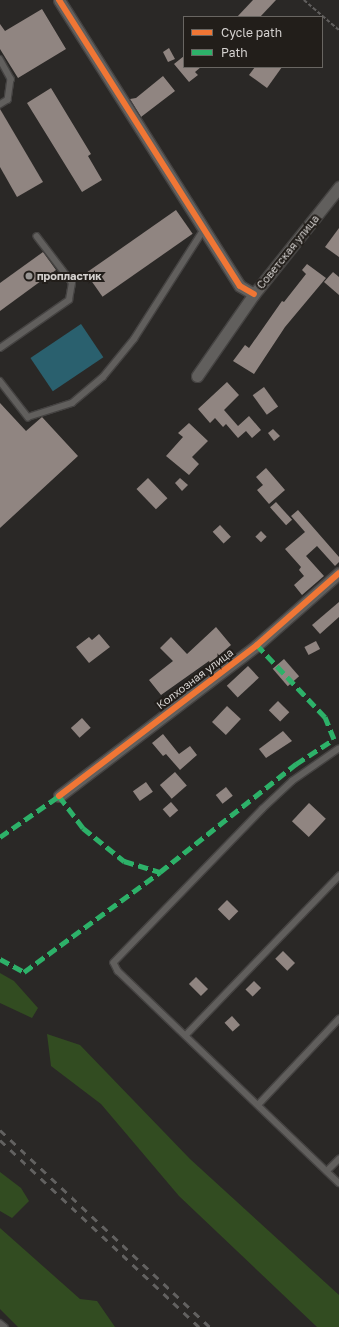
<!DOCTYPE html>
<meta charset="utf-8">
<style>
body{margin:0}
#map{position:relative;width:339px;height:1327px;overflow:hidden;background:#2a2826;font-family:"Golos Text",sans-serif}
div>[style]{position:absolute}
.green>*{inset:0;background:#324c21}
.water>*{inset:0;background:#2a606e;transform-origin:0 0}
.building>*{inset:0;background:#908581;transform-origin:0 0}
.path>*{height:1.5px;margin-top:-0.75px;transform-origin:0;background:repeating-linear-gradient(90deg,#605e5d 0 4px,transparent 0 6px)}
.roads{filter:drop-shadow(1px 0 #454342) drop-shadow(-1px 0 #454342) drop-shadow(0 1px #454342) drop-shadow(0 -1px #454342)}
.lane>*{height:5.5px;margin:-2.75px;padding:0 2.75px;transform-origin:2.75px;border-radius:2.75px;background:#615f5d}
.street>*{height:11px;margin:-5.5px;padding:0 5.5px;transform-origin:5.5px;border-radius:5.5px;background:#615f5d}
.rail>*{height:3px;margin-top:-1.5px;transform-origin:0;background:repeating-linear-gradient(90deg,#626160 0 7px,transparent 0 14px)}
.quiet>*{height:5px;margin-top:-2.5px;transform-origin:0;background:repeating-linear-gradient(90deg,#2db169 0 10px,transparent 0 15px)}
.cycleway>*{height:6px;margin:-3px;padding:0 3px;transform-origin:3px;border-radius:3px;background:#f07635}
.dots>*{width:11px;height:11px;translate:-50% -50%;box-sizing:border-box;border:2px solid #221e1a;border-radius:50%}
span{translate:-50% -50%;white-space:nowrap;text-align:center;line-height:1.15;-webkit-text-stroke:4px #221e1a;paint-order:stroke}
.street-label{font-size:11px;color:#d4d1cf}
.poi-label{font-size:11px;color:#d4d1cf;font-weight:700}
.left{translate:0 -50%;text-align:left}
.legend{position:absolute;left:183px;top:16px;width:140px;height:52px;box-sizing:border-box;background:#221e1a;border:1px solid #696662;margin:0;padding:5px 7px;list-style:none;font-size:12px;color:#d4d1cf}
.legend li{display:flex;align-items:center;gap:8px;height:20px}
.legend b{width:20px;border:1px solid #696662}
</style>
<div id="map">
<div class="green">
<div style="clip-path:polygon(0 973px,14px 981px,38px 1008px,32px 1018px,0 1003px)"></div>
<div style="clip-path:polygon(47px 1034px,80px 1045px,190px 1159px,339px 1295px,339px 1327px,317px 1327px,179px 1196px,101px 1104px,51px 1066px)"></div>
<div style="clip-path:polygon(0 1172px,21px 1188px,29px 1201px,12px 1218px,0 1211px)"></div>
<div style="clip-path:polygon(0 1228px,80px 1299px,97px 1301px,115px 1327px,18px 1327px,0 1309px)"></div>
</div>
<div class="water">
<div style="left:81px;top:324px;width:40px;height:61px;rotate:56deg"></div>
</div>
<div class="building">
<div style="clip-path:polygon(253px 0,276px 0,260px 17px,237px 17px)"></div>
<div style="clip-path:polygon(42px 9px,66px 49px,18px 78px,0 49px,0 24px,5px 31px)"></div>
<div style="clip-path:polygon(169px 48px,175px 59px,168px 62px,163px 52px)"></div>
<div style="clip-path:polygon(184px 56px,184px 67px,201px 67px,195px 72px,198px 75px,189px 82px,174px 64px)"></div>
<div style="clip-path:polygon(255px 67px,282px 67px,267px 88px,249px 75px)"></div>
<div style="clip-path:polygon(163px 76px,175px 91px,141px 117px,130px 99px,136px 98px)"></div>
<div style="clip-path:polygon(51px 88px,91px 154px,88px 156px,102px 180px,82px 192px,27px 103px)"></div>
<div style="clip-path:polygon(0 109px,43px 182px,17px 197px,0 167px)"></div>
<div style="left:176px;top:210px;width:29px;height:110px;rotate:55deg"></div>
<div style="clip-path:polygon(339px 228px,339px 257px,325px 247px)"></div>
<div style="clip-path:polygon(43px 252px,56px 270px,0 311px,0 283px)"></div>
<div style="clip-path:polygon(307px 264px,326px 278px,285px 327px,254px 374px,233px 361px,245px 345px,249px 348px,282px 301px,284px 302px,306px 274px,302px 270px)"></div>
<div style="clip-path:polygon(333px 272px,339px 277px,339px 295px,324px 282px)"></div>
<div style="clip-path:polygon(227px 382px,239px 395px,224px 410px,238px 426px,249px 416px,261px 430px,252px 438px,246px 431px,238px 438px,226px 424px,223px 427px,215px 418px,210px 423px,198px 409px)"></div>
<div style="left:264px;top:387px;width:24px;height:14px;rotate:54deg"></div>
<div style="clip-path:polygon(0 403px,26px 431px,42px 417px,78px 456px,0 528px)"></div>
<div style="clip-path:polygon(189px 423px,208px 441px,192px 457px,199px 464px,189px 475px,166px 456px,183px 437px,178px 433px)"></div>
<div style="clip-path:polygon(273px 429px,280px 436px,274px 441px,268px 433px)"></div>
<div style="clip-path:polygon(266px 468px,285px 490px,269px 504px,257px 490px,263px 485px,256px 477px)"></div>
<div style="left:148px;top:478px;width:28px;height:16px;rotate:46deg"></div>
<div style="clip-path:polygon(180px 478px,188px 485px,182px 491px,175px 483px)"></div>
<div style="left:276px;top:502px;width:24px;height:8px;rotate:48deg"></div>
<div style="clip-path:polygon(298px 510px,339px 557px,339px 562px,335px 566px,317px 546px,306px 556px,324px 576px,302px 595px,294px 585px,304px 576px,299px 570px,301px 567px,285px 549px,305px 532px,291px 516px)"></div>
<div style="left:220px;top:525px;width:16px;height:10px;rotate:47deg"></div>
<div style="left:261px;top:531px;width:8px;height:8px;rotate:45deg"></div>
<div style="clip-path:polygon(339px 602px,339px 617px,320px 634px,312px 625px)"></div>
<div style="clip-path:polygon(216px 627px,231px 645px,210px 663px,209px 661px,161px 695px,149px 680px,173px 661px,160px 648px,171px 637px,187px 654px)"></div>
<div style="clip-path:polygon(99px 634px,110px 647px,89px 663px,76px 647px,89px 637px,92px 640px)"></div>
<div style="left:316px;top:641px;width:9px;height:13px;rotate:63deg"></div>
<div style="left:284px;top:659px;width:23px;height:15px;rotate:49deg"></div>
<div style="left:248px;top:666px;width:16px;height:29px;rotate:47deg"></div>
<div style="left:278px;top:701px;width:16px;height:13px;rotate:45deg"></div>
<div style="left:227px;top:706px;width:19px;height:22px;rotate:43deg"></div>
<div style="left:82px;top:718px;width:13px;height:15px;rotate:48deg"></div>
<div style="clip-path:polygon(283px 731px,292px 741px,266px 758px,259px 749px)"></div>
<div style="clip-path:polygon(163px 734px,179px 754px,190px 746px,197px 755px,180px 770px,166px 754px,163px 756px,152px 743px)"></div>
<div style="left:175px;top:772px;width:18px;height:20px;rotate:49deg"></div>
<div style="left:146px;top:782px;width:12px;height:16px;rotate:55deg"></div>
<div style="left:226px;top:787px;width:11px;height:13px;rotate:52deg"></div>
<div style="left:171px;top:802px;width:11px;height:11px;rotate:49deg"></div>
<div style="left:309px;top:803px;width:23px;height:25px;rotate:43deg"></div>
<div style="left:227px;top:900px;width:16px;height:13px;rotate:45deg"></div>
<div style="left:283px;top:951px;width:17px;height:11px;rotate:45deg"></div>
<div style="left:196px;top:977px;width:17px;height:10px;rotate:45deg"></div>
<div style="left:254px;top:981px;width:10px;height:12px;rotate:45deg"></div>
<div style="left:232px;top:1016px;width:12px;height:10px;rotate:48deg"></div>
</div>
<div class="path">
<div style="left:304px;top:0;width:46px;rotate:40.6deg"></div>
</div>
<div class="roads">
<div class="lane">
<div style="left:0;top:59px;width:23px;rotate:61deg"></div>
<div style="left:11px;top:79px;width:21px;rotate:98deg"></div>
<div style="left:8px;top:100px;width:9px;rotate:148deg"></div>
<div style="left:0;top:348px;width:84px;rotate:-34.8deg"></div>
<div style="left:69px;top:300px;width:17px;rotate:-80deg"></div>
<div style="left:72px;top:283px;width:58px;rotate:-127.3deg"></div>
<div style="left:0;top:381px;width:46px;rotate:52.1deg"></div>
<div style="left:28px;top:417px;width:46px;rotate:-17.7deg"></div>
<div style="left:72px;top:403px;width:40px;rotate:-40deg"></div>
<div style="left:103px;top:377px;width:49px;rotate:-50.8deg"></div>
<div style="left:134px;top:339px;width:130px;rotate:-57.5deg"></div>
<div style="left:339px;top:749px;width:56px;rotate:145.2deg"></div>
<div style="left:293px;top:781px;width:41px;rotate:137deg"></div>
<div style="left:263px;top:809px;width:214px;rotate:134.1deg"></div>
<div style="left:114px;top:963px;width:9px;rotate:63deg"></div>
<div style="left:118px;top:971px;width:306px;rotate:43.8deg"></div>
<div style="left:186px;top:1035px;width:221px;rotate:-46.1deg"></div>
<div style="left:258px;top:1105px;width:118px;rotate:-46.7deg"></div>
<div style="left:327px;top:1171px;width:17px;rotate:-45deg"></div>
<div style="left:0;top:1323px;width:6px;rotate:39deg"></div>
</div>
<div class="street">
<div style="left:59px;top:0;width:338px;rotate:57.7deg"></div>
<div style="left:240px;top:286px;width:16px;rotate:30deg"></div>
<div style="left:197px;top:376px;width:100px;rotate:-55.2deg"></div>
<div style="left:254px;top:294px;width:137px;rotate:-51.5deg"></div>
<div style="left:59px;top:796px;width:249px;rotate:-37.3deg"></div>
<div style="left:257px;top:645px;width:109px;rotate:-41.3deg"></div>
</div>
</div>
<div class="rail">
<div style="left:0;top:1130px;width:288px;rotate:43.2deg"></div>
<div style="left:0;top:1140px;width:273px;rotate:43.2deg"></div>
</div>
<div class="quiet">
<div style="left:0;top:837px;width:72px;rotate:-34.8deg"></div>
<div style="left:59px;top:796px;width:40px;rotate:53deg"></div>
<div style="left:83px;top:828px;width:53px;rotate:38.8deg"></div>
<div style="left:124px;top:861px;width:38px;rotate:17deg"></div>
<div style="left:0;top:959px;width:27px;rotate:28deg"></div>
<div style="left:24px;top:972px;width:169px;rotate:-36.3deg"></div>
<div style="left:160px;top:872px;width:174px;rotate:-38.5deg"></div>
<div style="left:296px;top:764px;width:45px;rotate:-33.3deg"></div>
<div style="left:334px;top:739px;width:24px;rotate:-112deg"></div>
<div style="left:325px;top:717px;width:99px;rotate:-133.4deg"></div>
</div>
<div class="cycleway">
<div style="left:59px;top:0;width:338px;rotate:57.7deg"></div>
<div style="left:240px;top:286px;width:16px;rotate:30deg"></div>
<div style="left:59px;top:796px;width:249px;rotate:-37.3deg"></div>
<div style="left:257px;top:645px;width:109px;rotate:-41.3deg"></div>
</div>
<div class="dots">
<div style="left:29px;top:276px;background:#989694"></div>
</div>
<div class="street-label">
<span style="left:288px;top:252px;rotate:-51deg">Советская улица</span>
<span style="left:195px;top:679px;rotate:-37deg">Колхозная улица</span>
</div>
<div class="poi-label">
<span class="left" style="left:37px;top:276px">пропластик</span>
</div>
<ul class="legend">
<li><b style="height:5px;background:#f07635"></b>Cycle path</li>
<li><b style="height:5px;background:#2db169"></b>Path</li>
</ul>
</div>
